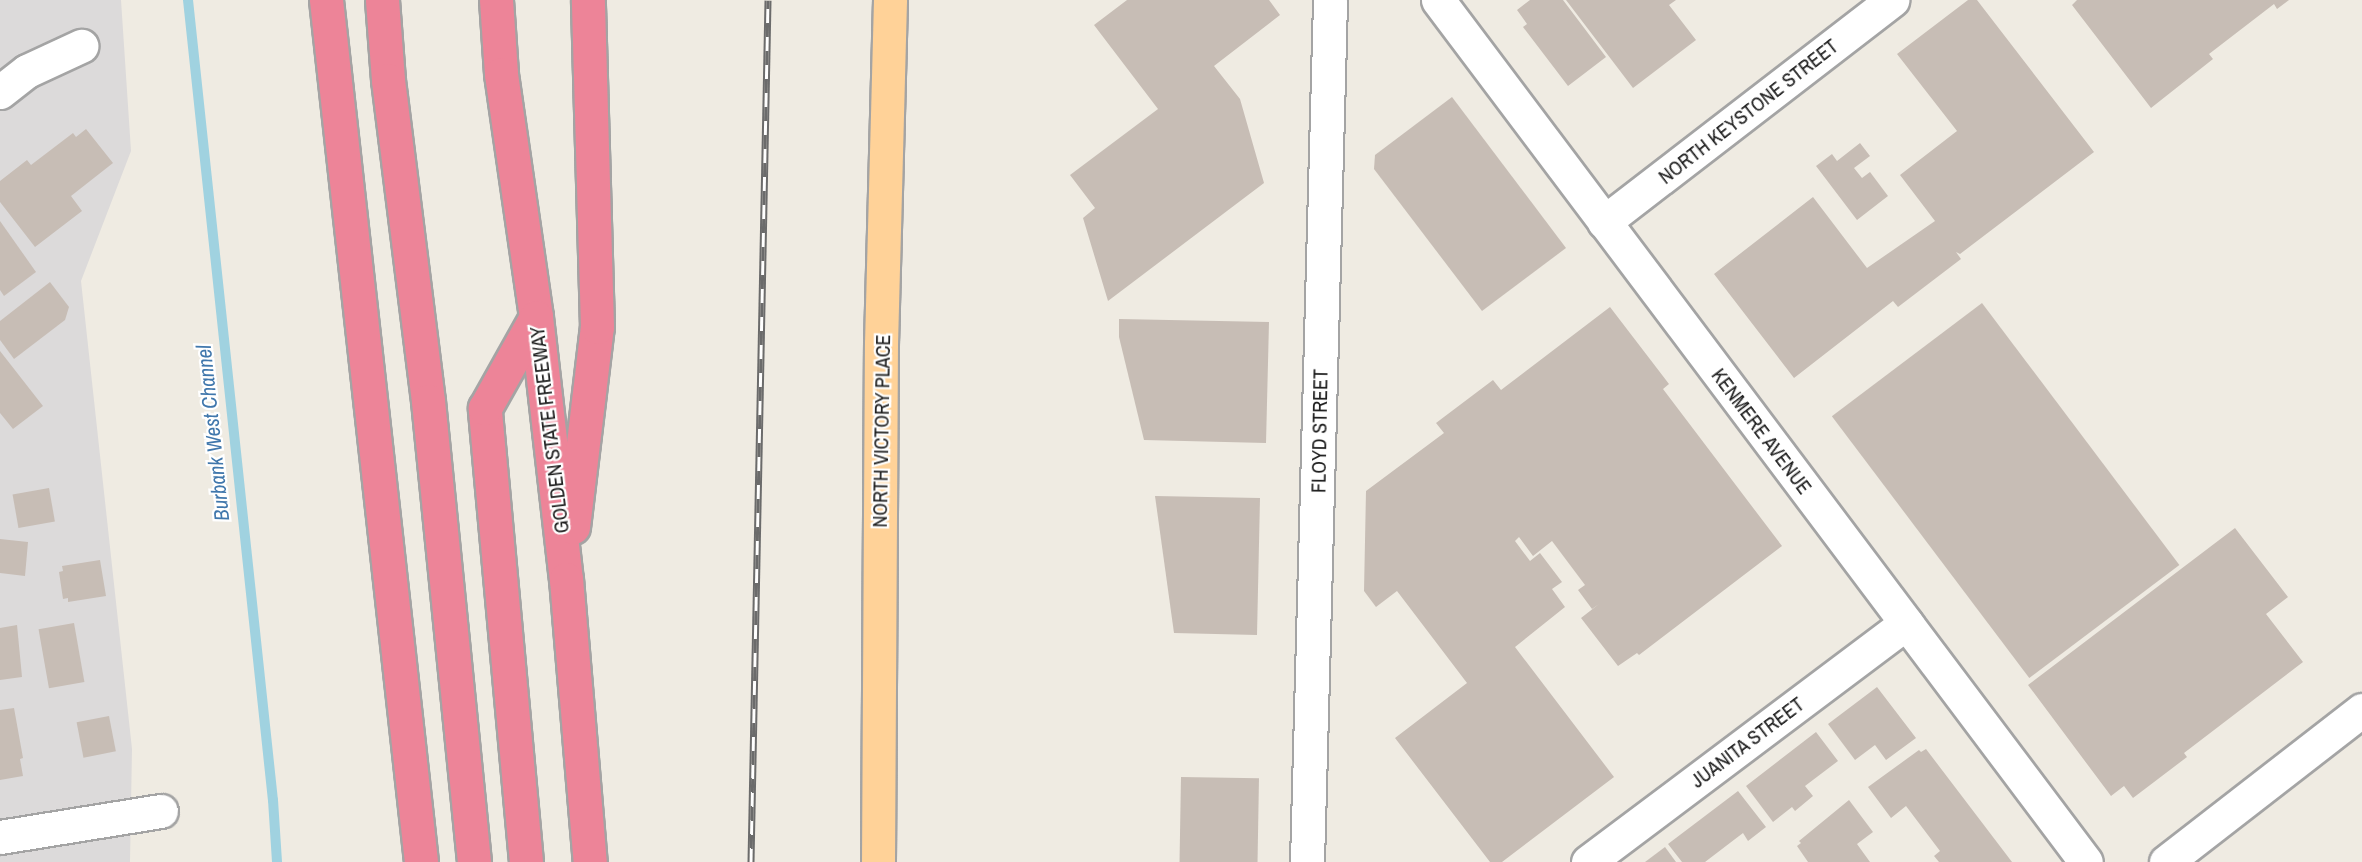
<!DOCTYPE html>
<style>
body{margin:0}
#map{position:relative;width:2362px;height:862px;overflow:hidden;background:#efebe2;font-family:"Archivo Narrow",sans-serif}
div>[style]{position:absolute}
.residential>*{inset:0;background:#dcdada}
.stream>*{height:10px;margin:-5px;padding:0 5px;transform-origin:5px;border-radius:5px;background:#a0d2e0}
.building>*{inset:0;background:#c7bdb5;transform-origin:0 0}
.roads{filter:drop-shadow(2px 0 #a4a4a4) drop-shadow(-2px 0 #a4a4a4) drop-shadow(0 2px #a4a4a4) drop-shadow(0 -2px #a4a4a4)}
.minor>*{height:33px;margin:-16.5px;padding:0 16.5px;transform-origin:16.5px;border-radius:16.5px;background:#fff}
.major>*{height:33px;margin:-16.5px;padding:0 16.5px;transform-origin:16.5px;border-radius:16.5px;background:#ffd298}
.highway>*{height:33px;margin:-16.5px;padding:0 16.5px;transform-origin:16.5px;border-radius:16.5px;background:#ed8498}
.rail>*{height:7px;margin-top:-3.5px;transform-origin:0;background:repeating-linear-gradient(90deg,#fff 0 14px,#6b6b6b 0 28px);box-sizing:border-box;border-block:2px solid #6b6b6b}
span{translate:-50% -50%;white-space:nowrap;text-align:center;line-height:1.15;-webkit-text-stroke:4.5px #fff;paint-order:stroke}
.street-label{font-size:20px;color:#1d1d1d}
.water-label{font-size:21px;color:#4077ac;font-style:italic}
</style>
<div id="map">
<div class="residential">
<div style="clip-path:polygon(0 0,121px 0,131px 151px,81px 281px,132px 749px,130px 862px,0 862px)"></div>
</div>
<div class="stream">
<div style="left:188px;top:0;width:805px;rotate:83.94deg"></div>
<div style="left:273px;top:800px;width:62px;rotate:86.3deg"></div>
</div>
<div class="building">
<div style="clip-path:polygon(1127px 0,1269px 0,1280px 15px,1214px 66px,1240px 99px,1264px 183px,1108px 301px,1083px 218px,1095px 208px,1070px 175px,1158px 109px,1094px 25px)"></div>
<div style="clip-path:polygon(1530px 0,1563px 0,1606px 57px,1568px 86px,1523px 27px,1527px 24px,1517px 10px)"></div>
<div style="clip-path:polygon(1566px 0,1676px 0,1669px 5px,1696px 40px,1633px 88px)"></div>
<div style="clip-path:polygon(1968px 0,1977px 0,2094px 152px,1960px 254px,1956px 252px,1961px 259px,1898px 307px,1893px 301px,1794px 378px,1714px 274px,1813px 197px,1867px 268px,1935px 221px,1900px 175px,1957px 131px,1897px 54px)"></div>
<div style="clip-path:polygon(2077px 0,2289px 0,2277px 9px,2274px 4px,2209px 54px,2213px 59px,2151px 108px,2072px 5px)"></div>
<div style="clip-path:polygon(1452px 97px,1566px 248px,1482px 311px,1374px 169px,1375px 155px)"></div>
<div style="clip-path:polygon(86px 129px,113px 163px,71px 196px,82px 211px,35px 247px,0 202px,0 181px,27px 160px,31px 165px,73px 133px,76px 137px)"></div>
<div style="clip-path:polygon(1860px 143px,1870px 156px,1854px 168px,1862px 178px,1870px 172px,1888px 196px,1857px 220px,1816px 166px,1832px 154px,1837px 161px)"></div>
<div style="clip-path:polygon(0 221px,36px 272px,4px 296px,0 290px)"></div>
<div style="clip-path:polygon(50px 282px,69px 307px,65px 320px,14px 359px,0 340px,0 321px)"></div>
<div style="left:1982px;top:303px;width:328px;height:188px;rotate:53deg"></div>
<div style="clip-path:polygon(1610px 307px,1669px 384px,1663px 389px,1782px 546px,1639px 655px,1637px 653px,1618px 666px,1581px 618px,1599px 604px,1592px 609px,1578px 590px,1585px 585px,1552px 541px,1533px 556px,1519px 537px,1515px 541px,1530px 561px,1540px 553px,1562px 582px,1552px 589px,1565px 607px,1515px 647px,1614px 777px,1502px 862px,1490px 862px,1395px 738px,1467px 683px,1397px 591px,1376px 607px,1364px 591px,1366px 491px,1444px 433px,1436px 423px,1493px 380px,1501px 390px)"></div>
<div style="clip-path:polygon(1119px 319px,1269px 322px,1266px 443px,1144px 440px,1119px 337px)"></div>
<div style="clip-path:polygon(0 351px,43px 406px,13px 429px,0 413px)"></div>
<div style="left:49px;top:488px;width:34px;height:37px;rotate:80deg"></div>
<div style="clip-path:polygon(1155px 496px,1260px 498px,1257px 635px,1174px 633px)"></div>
<div style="clip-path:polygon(2235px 528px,2288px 597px,2266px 614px,2303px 662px,2184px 753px,2187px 757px,2133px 798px,2124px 786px,2111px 796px,2028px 685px)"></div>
<div style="clip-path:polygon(0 539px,28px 542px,25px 576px,0 573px)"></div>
<div style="clip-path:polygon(100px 560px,106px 596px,68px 602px,68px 598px,63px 599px,59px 572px,63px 571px,62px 566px)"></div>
<div style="left:74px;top:623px;width:60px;height:36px;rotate:80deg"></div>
<div style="clip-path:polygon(17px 625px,22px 677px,0 680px,0 628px)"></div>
<div style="clip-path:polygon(1877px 687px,1916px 738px,1886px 760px,1875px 745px,1855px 760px,1828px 724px)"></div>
<div style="clip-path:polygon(14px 708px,23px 758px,20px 759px,23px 776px,0 780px,0 710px)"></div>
<div style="left:109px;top:716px;width:36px;height:33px;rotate:79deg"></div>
<div style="clip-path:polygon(1816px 732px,1838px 761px,1805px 786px,1813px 796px,1795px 811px,1792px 807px,1773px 822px,1746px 786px)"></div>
<div style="clip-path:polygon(1926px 749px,2012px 862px,1939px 862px,1934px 856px,1940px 851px,1906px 806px,1891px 818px,1868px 787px,1919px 750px,1921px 752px)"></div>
<div style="left:1181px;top:777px;width:78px;height:85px;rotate:1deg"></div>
<div style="clip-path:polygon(1738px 791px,1766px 827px,1748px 841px,1743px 833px,1705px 862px,1682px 862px,1668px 844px)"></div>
<div style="clip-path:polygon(1849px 800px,1873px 832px,1857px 844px,1870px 862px,1808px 862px,1797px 846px,1801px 843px,1799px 841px)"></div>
<div style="clip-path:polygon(1665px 847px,1676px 862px,1645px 862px)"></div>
</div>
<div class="roads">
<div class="minor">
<div style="left:1438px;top:0;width:1078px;rotate:53.07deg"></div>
<div style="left:0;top:92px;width:34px;rotate:-38deg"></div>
<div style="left:27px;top:71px;width:60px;rotate:-24.8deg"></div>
<div style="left:1604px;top:222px;width:364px;rotate:-37.6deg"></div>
<div style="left:0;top:837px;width:163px;rotate:-9.2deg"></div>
<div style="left:1307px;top:862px;width:862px;rotate:-88.47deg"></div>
<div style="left:1588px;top:862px;width:398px;rotate:-36.9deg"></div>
<div style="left:2166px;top:862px;width:248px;rotate:-37.8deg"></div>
</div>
<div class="major">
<div style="left:878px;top:862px;width:518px;rotate:-89.67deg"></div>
<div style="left:881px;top:344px;width:344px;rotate:-88.5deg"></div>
</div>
<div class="highway">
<div style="left:326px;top:0;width:867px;rotate:83.71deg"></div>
<div style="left:382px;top:0;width:80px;rotate:85.7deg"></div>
<div style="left:388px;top:80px;width:323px;rotate:82.9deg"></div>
<div style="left:428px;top:401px;width:463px;rotate:84.3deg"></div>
<div style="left:496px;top:0;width:74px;rotate:86.1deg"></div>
<div style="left:501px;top:74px;width:246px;rotate:81.8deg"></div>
<div style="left:536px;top:317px;width:264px;rotate:83.5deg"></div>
<div style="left:566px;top:579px;width:284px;rotate:85.2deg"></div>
<div style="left:573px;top:527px;width:201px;rotate:-83.2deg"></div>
<div style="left:597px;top:327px;width:327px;rotate:-91.6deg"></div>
<div style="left:526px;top:862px;width:456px;rotate:-95.2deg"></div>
<div style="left:485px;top:408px;width:104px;rotate:-60.7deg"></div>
</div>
</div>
<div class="rail">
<div style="left:751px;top:862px;width:862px;rotate:-88.87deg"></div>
</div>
<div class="street-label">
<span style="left:1748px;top:111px;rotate:-38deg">NORTH KEYSTONE STREET</span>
<span style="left:549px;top:430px;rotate:-97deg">GOLDEN STATE FREEWAY</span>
<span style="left:881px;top:431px;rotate:-89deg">NORTH VICTORY PLACE</span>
<span style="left:1319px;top:431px;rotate:-89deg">FLOYD STREET</span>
<span style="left:1762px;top:431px;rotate:53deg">KENMERE AVENUE</span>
<span style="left:1747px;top:742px;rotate:-37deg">JUANITA STREET</span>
</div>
<div class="water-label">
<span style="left:213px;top:433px;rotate:-96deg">Burbank West Channel</span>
</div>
</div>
